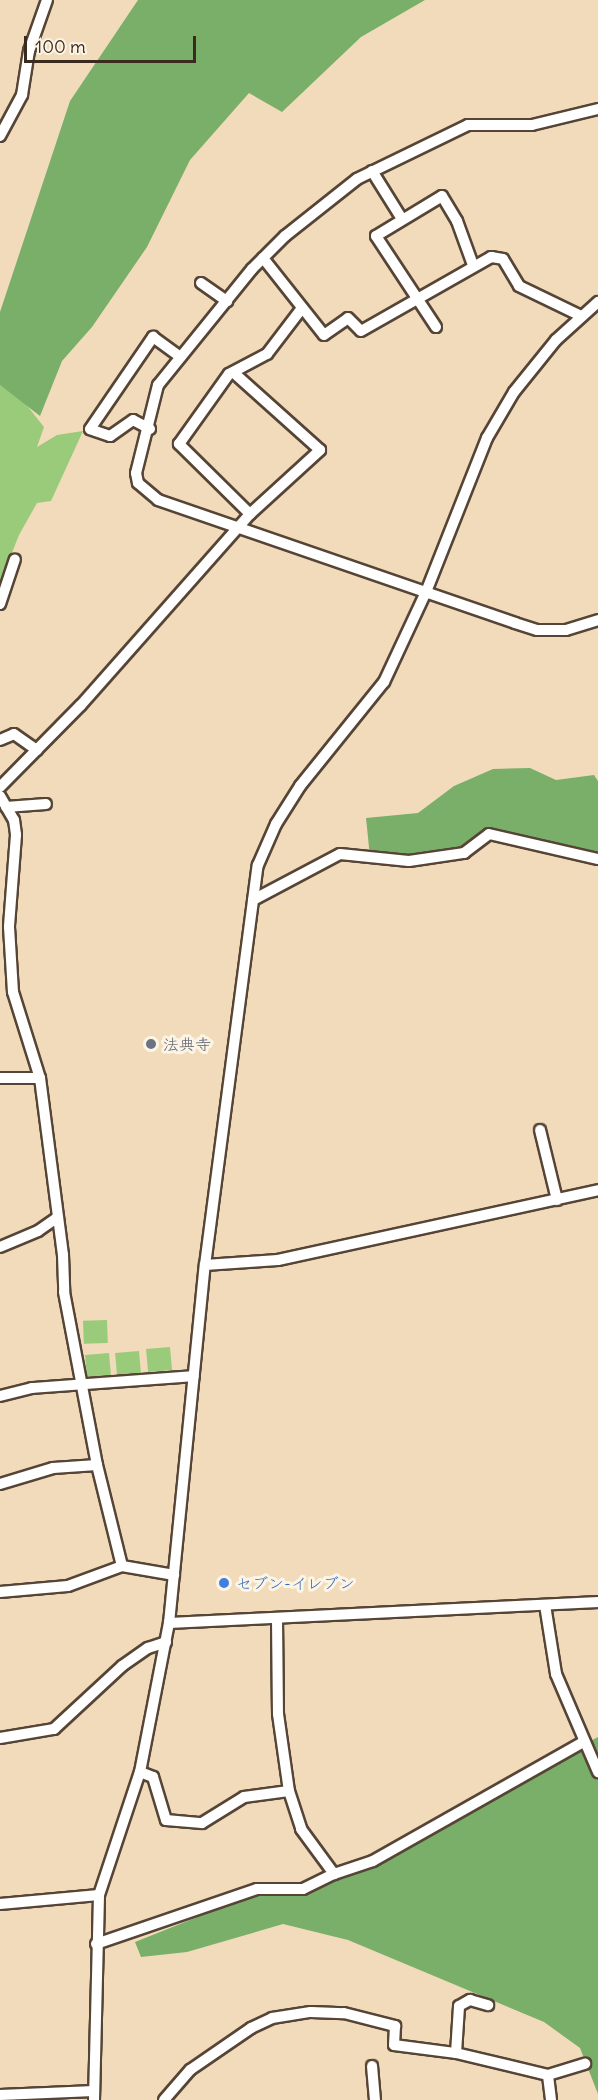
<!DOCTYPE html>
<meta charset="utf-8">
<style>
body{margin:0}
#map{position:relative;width:598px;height:2100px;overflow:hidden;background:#f2dbbb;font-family:Delius,"Klee One",sans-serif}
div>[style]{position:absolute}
.green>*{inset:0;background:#99cb7a;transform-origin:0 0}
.forest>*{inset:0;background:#7aaf6a}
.roads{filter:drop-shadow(2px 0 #564536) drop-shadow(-2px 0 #564536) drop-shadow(0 2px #564536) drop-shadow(0 -2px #564536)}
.minor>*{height:10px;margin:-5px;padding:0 5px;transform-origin:5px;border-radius:5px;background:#fff}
.dots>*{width:16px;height:16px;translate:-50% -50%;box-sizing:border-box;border:3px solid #fcf5e5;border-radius:50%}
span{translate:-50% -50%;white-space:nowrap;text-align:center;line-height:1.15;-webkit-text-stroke:6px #fcf5e5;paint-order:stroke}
.worship-label{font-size:16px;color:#5b616d}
.left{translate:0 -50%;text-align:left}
.shop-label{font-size:16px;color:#366cbe}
.scale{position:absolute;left:24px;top:36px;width:172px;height:27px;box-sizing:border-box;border:3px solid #3b2a1e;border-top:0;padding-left:8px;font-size:18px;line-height:21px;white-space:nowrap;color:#3b2a1e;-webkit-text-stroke:4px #fcf5e5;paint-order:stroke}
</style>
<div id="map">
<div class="green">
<div style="clip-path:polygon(0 385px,25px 403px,44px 427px,37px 447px,57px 435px,83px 431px,51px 501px,37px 503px,19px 535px,0 583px)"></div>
<div style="left:107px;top:1320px;width:23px;height:24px;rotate:88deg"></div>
<div style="left:170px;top:1347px;width:23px;height:24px;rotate:85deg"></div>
<div style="left:139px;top:1351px;width:23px;height:24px;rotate:85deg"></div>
<div style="left:109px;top:1353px;width:22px;height:24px;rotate:85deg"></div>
</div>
<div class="forest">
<div style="clip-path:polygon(138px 0,425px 0,361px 37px,282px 112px,249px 93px,190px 160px,147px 247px,92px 327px,62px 361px,40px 416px,0 385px,0 312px,70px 101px)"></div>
<div style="clip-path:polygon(530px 768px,556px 780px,594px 775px,598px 781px,598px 857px,489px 834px,464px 853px,422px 861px,370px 857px,366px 818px,418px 813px,454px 786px,493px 769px)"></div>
<div style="clip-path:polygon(598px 1737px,598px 2094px,580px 2048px,544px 2022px,348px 1940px,283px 1924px,187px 1952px,141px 1957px,135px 1942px,245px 1898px,323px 1885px)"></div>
</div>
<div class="roads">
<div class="minor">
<div style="left:598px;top:109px;width:68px;rotate:166.4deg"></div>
<div style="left:532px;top:125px;width:64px;rotate:180deg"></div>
<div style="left:468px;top:125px;width:123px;rotate:154.1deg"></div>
<div style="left:357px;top:179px;width:92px;rotate:141.6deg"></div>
<div style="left:285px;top:236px;width:47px;rotate:135deg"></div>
<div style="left:252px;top:269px;width:149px;rotate:129deg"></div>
<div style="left:158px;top:385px;width:91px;rotate:104deg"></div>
<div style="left:136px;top:473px;width:10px;rotate:79deg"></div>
<div style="left:138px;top:483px;width:26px;rotate:40deg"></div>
<div style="left:158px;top:500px;width:378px;rotate:19deg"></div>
<div style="left:515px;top:623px;width:23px;rotate:18deg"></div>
<div style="left:537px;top:630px;width:29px"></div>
<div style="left:566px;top:630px;width:34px;rotate:-17deg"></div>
<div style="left:0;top:136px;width:47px;rotate:-61.8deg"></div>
<div style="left:22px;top:95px;width:45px;rotate:-81deg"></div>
<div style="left:29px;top:51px;width:54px;rotate:-70.6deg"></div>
<div style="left:372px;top:171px;width:57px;rotate:58deg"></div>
<div style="left:263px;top:258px;width:98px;rotate:51.6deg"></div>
<div style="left:324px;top:335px;width:29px;rotate:-35deg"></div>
<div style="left:348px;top:318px;width:18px;rotate:45deg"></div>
<div style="left:361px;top:331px;width:150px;rotate:-29.6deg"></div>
<div style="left:491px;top:257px;width:12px;rotate:9deg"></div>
<div style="left:503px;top:259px;width:31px;rotate:59deg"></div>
<div style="left:519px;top:286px;width:69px;rotate:25.8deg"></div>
<div style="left:201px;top:283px;width:32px;rotate:35deg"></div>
<div style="left:436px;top:327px;width:109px;rotate:-123.4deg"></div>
<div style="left:376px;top:236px;width:77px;rotate:-31.2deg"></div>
<div style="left:442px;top:196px;width:29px;rotate:59deg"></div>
<div style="left:457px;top:221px;width:47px;rotate:70deg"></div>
<div style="left:150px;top:429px;width:19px;rotate:-152deg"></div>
<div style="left:133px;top:420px;width:28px;rotate:145deg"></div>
<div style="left:110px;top:436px;width:21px;rotate:-161deg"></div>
<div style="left:90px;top:429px;width:112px;rotate:-55.6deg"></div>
<div style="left:153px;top:337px;width:34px;rotate:36deg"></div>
<div style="left:250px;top:514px;width:100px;rotate:-135.4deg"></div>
<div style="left:179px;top:444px;width:86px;rotate:-54.5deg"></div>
<div style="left:229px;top:374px;width:43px;rotate:-27.8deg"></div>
<div style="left:267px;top:354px;width:58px;rotate:-52.7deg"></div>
<div style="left:0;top:604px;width:47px;rotate:-71.6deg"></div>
<div style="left:0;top:740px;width:15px;rotate:-23deg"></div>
<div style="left:14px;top:734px;width:28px;rotate:35deg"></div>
<div style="left:0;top:787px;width:115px;rotate:-45.4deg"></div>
<div style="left:81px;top:705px;width:255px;rotate:-48.5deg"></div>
<div style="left:250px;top:514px;width:95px;rotate:-42.4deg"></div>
<div style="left:320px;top:450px;width:115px;rotate:-138.2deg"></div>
<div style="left:0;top:796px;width:28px;rotate:60deg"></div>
<div style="left:14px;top:820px;width:15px;rotate:82deg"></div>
<div style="left:16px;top:835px;width:92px;rotate:94.4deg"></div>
<div style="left:9px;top:927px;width:65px;rotate:86.5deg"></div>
<div style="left:13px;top:992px;width:90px;rotate:72.6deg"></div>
<div style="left:40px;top:1078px;width:178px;rotate:82.6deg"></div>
<div style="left:63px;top:1255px;width:37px;rotate:88deg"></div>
<div style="left:64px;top:1292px;width:176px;rotate:79.2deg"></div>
<div style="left:97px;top:1465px;width:104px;rotate:76.1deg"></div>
<div style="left:6px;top:807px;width:40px;rotate:-4.3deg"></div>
<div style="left:253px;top:900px;width:98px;rotate:-27.9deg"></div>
<div style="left:340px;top:854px;width:69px;rotate:5.8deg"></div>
<div style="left:409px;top:861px;width:56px;rotate:-8.3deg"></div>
<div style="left:464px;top:853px;width:31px;rotate:-37deg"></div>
<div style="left:489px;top:834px;width:112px;rotate:12.9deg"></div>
<div style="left:0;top:1078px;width:40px"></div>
<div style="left:540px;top:1130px;width:72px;rotate:76.3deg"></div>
<div style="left:0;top:1247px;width:41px;rotate:-22.8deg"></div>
<div style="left:38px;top:1231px;width:24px;rotate:-35deg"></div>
<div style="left:205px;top:1265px;width:73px;rotate:-3.9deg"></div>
<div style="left:278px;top:1260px;width:328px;rotate:-12.3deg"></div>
<div style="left:0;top:1396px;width:33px;rotate:-14deg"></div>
<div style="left:32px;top:1388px;width:162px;rotate:-4.2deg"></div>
<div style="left:0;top:1484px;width:55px;rotate:-16.8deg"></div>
<div style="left:53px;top:1468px;width:44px;rotate:-3.9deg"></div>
<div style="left:0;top:1592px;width:68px;rotate:-5deg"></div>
<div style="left:68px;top:1586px;width:58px;rotate:-20.3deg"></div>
<div style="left:122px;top:1566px;width:53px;rotate:9.8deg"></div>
<div style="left:545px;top:1605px;width:70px;rotate:80.9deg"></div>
<div style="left:556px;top:1674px;width:107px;rotate:66.8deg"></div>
<div style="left:277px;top:1619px;width:95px;rotate:89.4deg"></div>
<div style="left:278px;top:1714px;width:78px;rotate:81.9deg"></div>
<div style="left:289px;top:1791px;width:40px;rotate:72deg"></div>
<div style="left:301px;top:1829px;width:56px;rotate:53.7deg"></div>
<div style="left:334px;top:1874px;width:41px;rotate:-18.4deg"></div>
<div style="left:373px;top:1861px;width:241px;rotate:-29.5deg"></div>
<div style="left:169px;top:1623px;width:430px;rotate:-2.8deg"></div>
<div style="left:0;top:1738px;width:55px;rotate:-9.5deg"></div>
<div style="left:54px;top:1729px;width:93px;rotate:-42.8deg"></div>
<div style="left:122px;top:1666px;width:32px;rotate:-35deg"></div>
<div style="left:148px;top:1648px;width:19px;rotate:-18deg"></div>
<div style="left:140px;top:1772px;width:14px;rotate:21deg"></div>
<div style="left:153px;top:1777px;width:45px;rotate:73.2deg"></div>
<div style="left:166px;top:1820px;width:36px;rotate:5deg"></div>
<div style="left:202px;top:1823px;width:49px;rotate:-31.8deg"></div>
<div style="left:244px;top:1797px;width:45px;rotate:-7.6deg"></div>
<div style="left:0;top:1904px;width:99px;rotate:-5.2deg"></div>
<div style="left:96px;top:1944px;width:170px;rotate:-18.9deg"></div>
<div style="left:257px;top:1889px;width:46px"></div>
<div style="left:303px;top:1889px;width:34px;rotate:-26deg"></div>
<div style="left:456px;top:2053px;width:47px;rotate:-86.3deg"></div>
<div style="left:459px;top:2006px;width:13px;rotate:-29deg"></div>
<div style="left:470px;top:2000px;width:19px;rotate:16deg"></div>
<div style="left:372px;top:2066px;width:34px;rotate:85deg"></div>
<div style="left:0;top:2095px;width:94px;rotate:-2.4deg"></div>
<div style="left:94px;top:2100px;width:205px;rotate:-88.6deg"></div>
<div style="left:99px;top:1895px;width:130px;rotate:-71.6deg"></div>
<div style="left:140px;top:1772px;width:152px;rotate:-79deg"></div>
<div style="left:169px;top:1623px;width:360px;rotate:-84.3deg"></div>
<div style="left:205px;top:1265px;width:403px;rotate:-82.5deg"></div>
<div style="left:258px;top:865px;width:45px;rotate:-66.3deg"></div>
<div style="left:276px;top:824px;width:45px;rotate:-57.7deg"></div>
<div style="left:300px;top:786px;width:134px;rotate:-51.1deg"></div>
<div style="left:384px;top:682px;width:99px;rotate:-65deg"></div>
<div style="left:426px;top:592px;width:166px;rotate:-68.4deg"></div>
<div style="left:487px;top:438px;width:53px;rotate:-59.6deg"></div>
<div style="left:514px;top:392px;width:67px;rotate:-51.1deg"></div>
<div style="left:556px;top:340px;width:57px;rotate:-42.1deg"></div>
<div style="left:164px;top:2100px;width:40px;rotate:-49deg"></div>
<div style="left:190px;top:2070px;width:74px;rotate:-34.5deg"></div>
<div style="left:251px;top:2028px;width:23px;rotate:-25deg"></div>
<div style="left:272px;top:2018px;width:39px;rotate:-9deg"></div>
<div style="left:311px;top:2012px;width:33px;rotate:2deg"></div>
<div style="left:344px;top:2013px;width:53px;rotate:14.3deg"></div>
<div style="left:395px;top:2026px;width:19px;rotate:93deg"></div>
<div style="left:394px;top:2045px;width:63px;rotate:7.4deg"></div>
<div style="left:456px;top:2053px;width:95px;rotate:13.4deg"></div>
<div style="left:551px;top:2100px;width:25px;rotate:-97deg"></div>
<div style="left:548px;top:2075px;width:39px;rotate:-17deg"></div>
</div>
</div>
<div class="dots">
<div style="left:151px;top:1044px;background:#6b7280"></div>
<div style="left:224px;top:1583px;background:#3f7fe0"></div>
</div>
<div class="worship-label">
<span class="left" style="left:163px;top:1044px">法典寺</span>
</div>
<div class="shop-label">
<span class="left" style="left:236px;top:1583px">セブン-イレブン</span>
</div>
<div class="scale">100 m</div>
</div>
